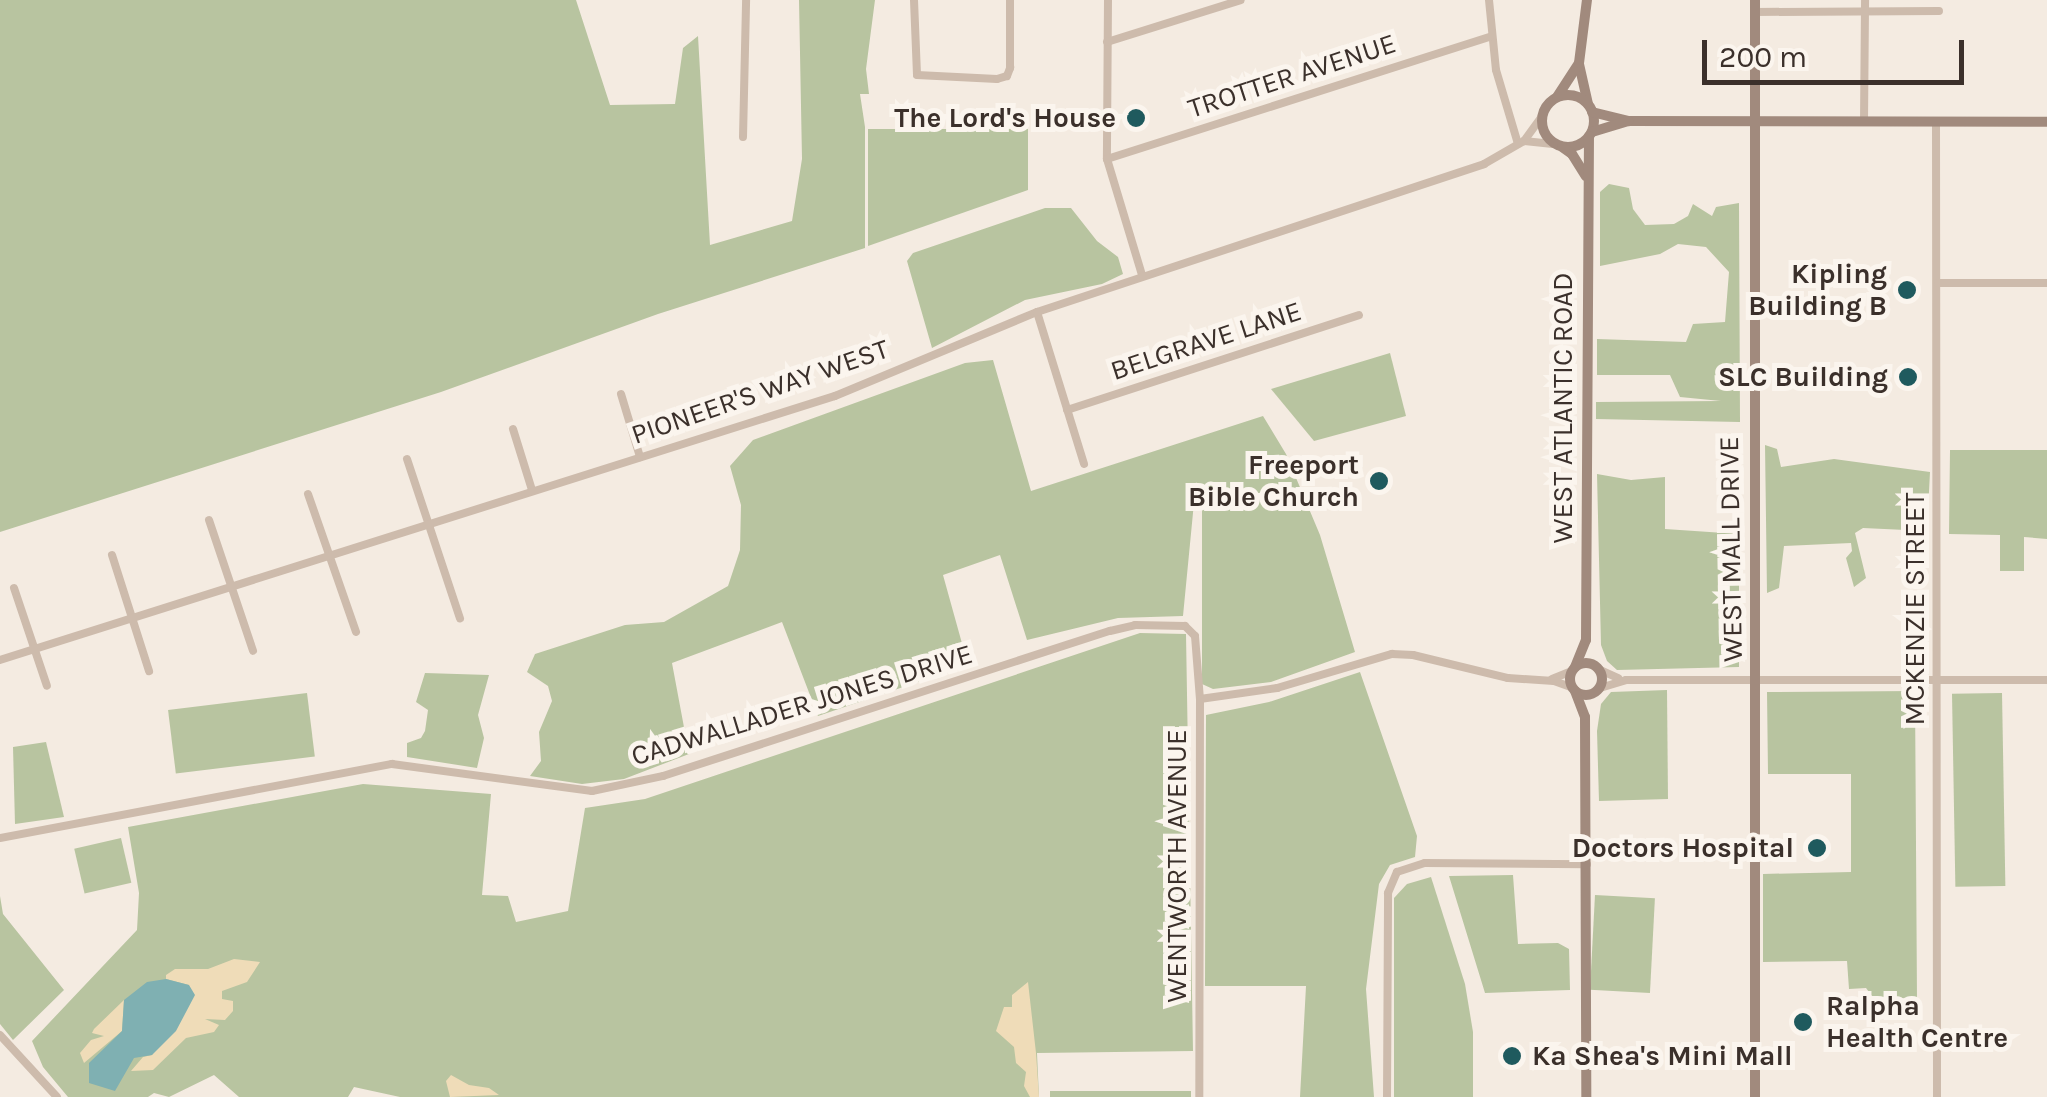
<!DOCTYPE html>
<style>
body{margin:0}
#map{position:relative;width:2047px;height:1097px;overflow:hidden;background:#f4ebe1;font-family:Karla,sans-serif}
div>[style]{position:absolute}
.green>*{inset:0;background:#b8c4a0;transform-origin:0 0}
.sand>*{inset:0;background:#efdcb8}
.water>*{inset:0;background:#7fb0b2}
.street>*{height:8px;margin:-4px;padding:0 4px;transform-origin:4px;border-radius:4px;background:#cdbbac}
.secondary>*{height:10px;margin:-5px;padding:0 5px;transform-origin:5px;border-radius:5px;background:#a18a7d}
.secondary>.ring{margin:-5px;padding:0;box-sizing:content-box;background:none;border:10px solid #a18a7d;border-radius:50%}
.dots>*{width:28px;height:28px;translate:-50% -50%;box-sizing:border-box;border:5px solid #fbf5ee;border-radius:50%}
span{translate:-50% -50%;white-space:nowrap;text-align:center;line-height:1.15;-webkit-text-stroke:10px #fbf5ee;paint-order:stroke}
.street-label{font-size:28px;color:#3b302b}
.poi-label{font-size:28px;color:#3b302b;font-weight:700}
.right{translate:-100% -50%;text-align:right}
.left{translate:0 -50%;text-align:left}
.scale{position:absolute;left:1702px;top:40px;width:262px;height:45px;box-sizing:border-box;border:5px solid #3b302b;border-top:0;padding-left:12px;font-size:30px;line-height:35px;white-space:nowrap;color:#3b302b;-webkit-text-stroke:8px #fbf5ee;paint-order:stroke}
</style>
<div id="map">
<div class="green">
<div style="clip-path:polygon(0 0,576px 0,610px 105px,675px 104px,683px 48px,698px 36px,710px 245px,792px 221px,802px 159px,799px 0,875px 0,866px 69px,869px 94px,860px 94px,865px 127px,865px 248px,658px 314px,441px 392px,0 532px)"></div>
<div style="clip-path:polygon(868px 129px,1028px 129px,1028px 190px,868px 246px)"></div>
<div style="clip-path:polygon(1609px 184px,1629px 188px,1633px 209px,1645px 225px,1674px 224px,1688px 216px,1693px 204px,1712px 216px,1716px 207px,1739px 203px,1740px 422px,1596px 419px,1596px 402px,1721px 401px,1680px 397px,1670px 375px,1597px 375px,1597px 339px,1686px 342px,1693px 324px,1725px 322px,1729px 272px,1706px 247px,1678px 244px,1660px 254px,1600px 266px,1600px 192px)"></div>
<div style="clip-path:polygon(1045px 208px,1071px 208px,1097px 241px,1118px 257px,1123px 274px,1102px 284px,1025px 300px,932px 348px,907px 261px,913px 253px)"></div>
<div style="clip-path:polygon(1390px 353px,1406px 416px,1314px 441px,1271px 389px)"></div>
<div style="clip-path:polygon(993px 360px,1031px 491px,1263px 416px,1286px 454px,1320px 535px,1355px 652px,1271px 682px,1213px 689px,1202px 684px,1202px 494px,1196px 482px,1183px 616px,1118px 618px,1027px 640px,1000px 555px,943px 575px,968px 665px,818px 716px,782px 622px,672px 663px,689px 754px,624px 779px,582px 784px,530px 776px,541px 761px,539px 732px,552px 701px,548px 686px,527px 672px,535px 654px,625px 625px,664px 622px,728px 586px,740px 550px,741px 505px,730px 466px,753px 440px,965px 363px)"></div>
<div style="clip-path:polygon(1765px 445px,1777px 449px,1781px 467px,1834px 459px,1930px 472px,1927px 531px,1863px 528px,1855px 533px,1866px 578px,1854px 587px,1846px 558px,1852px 551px,1851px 543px,1784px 546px,1779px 588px,1767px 593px)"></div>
<div style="clip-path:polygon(1950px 450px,2047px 450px,2047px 539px,2024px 537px,2024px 571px,2000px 571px,2000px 535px,1949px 534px)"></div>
<div style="clip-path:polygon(1597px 474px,1631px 480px,1665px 477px,1665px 529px,1739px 534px,1739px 667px,1617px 670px,1607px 661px,1601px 645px)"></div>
<div style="clip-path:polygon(1140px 633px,1186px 634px,1193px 1051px,1037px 1053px,1039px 1097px,400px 1097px,354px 1087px,348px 1097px,239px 1097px,214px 1075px,169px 1097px,154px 1093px,148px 1097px,68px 1097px,43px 1067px,32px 1041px,137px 930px,139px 893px,128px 827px,363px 784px,491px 794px,482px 895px,508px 896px,516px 922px,568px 911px,585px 808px,645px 799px)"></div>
<div style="clip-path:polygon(1360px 672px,1417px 836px,1415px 857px,1390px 865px,1379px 884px,1366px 989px,1374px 1097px,1300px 1097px,1306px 986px,1205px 986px,1206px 715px,1269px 702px)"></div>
<div style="clip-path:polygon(425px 673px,489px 675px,478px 715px,484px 738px,477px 768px,407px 757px,407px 743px,421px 738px,425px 731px,428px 710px,416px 702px)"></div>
<div style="clip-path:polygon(1667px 690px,1668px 799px,1599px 801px,1597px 731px,1601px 704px,1611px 692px)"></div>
<div style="clip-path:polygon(1915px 691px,1917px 999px,1872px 996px,1866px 988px,1849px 989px,1847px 961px,1763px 962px,1763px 874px,1851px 872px,1851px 774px,1768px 774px,1767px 692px)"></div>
<div style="left:307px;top:693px;width:64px;height:140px;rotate:83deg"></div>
<div style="left:2002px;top:693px;width:193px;height:50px;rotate:89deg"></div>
<div style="clip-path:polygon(46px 742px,64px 817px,15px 824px,13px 747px)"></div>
<div style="left:121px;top:838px;width:46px;height:48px;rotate:77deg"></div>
<div style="clip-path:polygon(1513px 875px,1518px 944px,1558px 943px,1569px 949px,1570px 990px,1485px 993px,1449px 876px)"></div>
<div style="clip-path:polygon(1431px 877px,1465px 984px,1473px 1032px,1473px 1097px,1394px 1097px,1394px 898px,1407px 884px)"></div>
<div style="left:1595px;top:895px;width:60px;height:95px;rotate:3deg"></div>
<div style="clip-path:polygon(0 896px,3px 914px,64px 990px,13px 1040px,0 1024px)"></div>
<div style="left:1050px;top:1091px;width:141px;height:6px"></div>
</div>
<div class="sand">
<div style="clip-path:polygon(234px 959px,260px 962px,247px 982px,222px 991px,222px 999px,233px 1001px,233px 1011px,225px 1020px,205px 1019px,219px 1025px,214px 1032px,186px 1038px,153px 1070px,131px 1071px,143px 1057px,152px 1055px,189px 985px,166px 979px,166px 975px,175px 969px,208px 969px)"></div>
<div style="clip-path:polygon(1028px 982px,1036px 1053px,1039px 1097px,1030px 1097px,1024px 1086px,1026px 1072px,1016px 1063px,1014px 1047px,996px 1031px,1004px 1007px,1012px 1007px,1012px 995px)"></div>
<div style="clip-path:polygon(124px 1000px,122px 1031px,84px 1063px,80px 1053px,91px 1040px,104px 1036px,92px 1033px,94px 1029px)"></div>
<div style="clip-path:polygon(451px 1075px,469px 1085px,489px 1088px,499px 1095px,450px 1097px,446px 1081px)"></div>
</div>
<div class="water">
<div style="clip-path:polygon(166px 979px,189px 985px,195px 995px,176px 1031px,152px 1055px,134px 1058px,115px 1091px,89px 1083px,89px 1063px,122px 1031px,124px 1000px,147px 982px)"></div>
</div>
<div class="street">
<div style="left:914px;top:0;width:75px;rotate:87.7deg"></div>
<div style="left:917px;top:75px;width:80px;rotate:2.9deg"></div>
<div style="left:997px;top:79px;width:10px;rotate:-17deg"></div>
<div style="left:1007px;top:76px;width:9px;rotate:-69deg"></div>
<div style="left:1010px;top:68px;width:68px;rotate:-90deg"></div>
<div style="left:1108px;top:0;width:159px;rotate:90.4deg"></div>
<div style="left:1107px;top:159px;width:121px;rotate:73.2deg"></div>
<div style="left:1489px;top:0;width:70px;rotate:84.3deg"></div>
<div style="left:1496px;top:70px;width:77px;rotate:73.4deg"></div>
<div style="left:1755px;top:12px;width:184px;rotate:-0.3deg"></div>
<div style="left:1107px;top:42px;width:140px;rotate:-17.4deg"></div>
<div style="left:1936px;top:121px;width:976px;rotate:89.94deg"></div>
<div style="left:1864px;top:122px;width:122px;rotate:-89.5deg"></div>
<div style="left:743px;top:137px;width:137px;rotate:-88.7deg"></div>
<div style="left:1524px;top:141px;width:29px;rotate:6deg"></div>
<div style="left:1107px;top:159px;width:402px;rotate:-17.7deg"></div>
<div style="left:1938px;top:283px;width:109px"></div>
<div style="left:1037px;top:312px;width:159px;rotate:72.8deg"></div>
<div style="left:621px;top:394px;width:66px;rotate:73.2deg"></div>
<div style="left:1067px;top:410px;width:307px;rotate:-18deg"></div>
<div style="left:513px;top:429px;width:64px;rotate:72.7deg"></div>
<div style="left:407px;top:459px;width:168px;rotate:71.6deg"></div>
<div style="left:308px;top:494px;width:146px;rotate:70.8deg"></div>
<div style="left:209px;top:520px;width:138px;rotate:71.4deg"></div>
<div style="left:112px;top:555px;width:122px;rotate:72.3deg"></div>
<div style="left:14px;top:588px;width:103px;rotate:71.4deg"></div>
<div style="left:0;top:660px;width:876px;rotate:-17.55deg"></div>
<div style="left:835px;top:396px;width:219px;rotate:-22.6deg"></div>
<div style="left:1037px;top:312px;width:471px;rotate:-18.3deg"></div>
<div style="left:1484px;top:164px;width:46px;rotate:-29.9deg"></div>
<div style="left:1524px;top:141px;width:29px;rotate:-54deg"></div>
<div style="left:1600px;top:670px;width:20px;rotate:24deg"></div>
<div style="left:1552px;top:679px;width:22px;rotate:-22deg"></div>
<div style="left:1600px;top:688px;width:27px;rotate:-17deg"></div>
<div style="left:1626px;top:680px;width:421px"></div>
<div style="left:1200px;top:699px;width:78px;rotate:-8.1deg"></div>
<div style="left:1277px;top:688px;width:120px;rotate:-16.5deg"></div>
<div style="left:1392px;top:654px;width:21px;rotate:3deg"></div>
<div style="left:1413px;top:655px;width:98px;rotate:13.6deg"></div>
<div style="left:1508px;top:678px;width:46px;rotate:3.7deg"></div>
<div style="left:1554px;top:681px;width:20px;rotate:20deg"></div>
<div style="left:0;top:838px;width:399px;rotate:-10.7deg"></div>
<div style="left:392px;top:764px;width:202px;rotate:7.7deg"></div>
<div style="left:592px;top:791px;width:73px;rotate:-11.9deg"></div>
<div style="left:663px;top:776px;width:470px;rotate:-18deg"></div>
<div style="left:1110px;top:631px;width:26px;rotate:-13deg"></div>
<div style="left:1135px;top:625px;width:50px;rotate:1.1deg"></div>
<div style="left:1185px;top:626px;width:14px;rotate:45deg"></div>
<div style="left:1195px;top:636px;width:63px;rotate:85.5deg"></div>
<div style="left:1200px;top:699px;width:398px;rotate:90.1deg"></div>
<div style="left:0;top:1035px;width:84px;rotate:47.4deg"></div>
<div style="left:1387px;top:1097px;width:204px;rotate:-89.7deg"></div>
<div style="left:1388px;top:893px;width:23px;rotate:-67deg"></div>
<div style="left:1397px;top:872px;width:29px;rotate:-18deg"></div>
<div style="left:1425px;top:863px;width:162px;rotate:0.4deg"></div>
</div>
<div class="secondary">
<div style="left:1579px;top:64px;width:41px;rotate:77.3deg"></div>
<div class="ring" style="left:1542px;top:95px;width:42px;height:42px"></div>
<div style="left:1557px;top:97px;width:40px;rotate:-57.1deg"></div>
<div style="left:1579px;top:63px;width:64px;rotate:-82.8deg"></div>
<div style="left:1592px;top:112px;width:38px;rotate:14deg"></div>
<div style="left:1629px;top:121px;width:418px;rotate:0.1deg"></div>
<div style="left:1592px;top:132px;width:38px;rotate:-17deg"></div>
<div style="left:1562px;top:147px;width:12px;rotate:35deg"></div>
<div style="left:1572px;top:154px;width:26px;rotate:58deg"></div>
<div class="ring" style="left:1570px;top:663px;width:22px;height:22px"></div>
<div style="left:1575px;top:667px;width:29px;rotate:-68deg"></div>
<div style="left:1586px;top:640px;width:504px;rotate:-89.66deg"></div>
<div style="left:1575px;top:691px;width:28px;rotate:69deg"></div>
<div style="left:1585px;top:717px;width:380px;rotate:89.8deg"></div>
<div style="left:1755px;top:1097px;width:1097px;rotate:-90deg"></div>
</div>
<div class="dots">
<div style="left:1136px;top:118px;background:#1f5a5e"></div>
<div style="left:1907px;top:290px;background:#1f5a5e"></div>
<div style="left:1908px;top:377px;background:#1f5a5e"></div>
<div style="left:1379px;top:481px;background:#1f5a5e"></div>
<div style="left:1817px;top:848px;background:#1f5a5e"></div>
<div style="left:1803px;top:1022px;background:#1f5a5e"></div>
<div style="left:1512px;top:1056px;background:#1f5a5e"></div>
</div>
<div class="street-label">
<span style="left:1292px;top:76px;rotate:-18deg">TROTTER AVENUE</span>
<span style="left:1206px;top:341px;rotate:-18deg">BELGRAVE LANE</span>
<span style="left:760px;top:392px;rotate:-19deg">PIONEER'S WAY WEST</span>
<span style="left:1563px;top:408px;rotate:-90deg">WEST ATLANTIC ROAD</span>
<span style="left:1731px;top:549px;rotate:-91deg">WEST MALL DRIVE</span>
<span style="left:1915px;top:609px;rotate:-90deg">MCKENZIE STREET</span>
<span style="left:802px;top:705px;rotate:-17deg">CADWALLADER JONES DRIVE</span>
<span style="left:1177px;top:866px;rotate:-90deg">WENTWORTH AVENUE</span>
</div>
<div class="poi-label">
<span class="right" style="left:1116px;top:118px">The Lord's House</span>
<span class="right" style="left:1887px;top:290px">Kipling<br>Building B</span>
<span class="right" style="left:1888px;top:377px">SLC Building</span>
<span class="right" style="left:1359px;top:481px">Freeport<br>Bible Church</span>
<span class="right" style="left:1794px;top:848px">Doctors Hospital</span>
<span class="left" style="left:1826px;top:1022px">Ralpha<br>Health Centre</span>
<span class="left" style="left:1532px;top:1056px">Ka Shea's Mini Mall</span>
</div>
<div class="scale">200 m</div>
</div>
